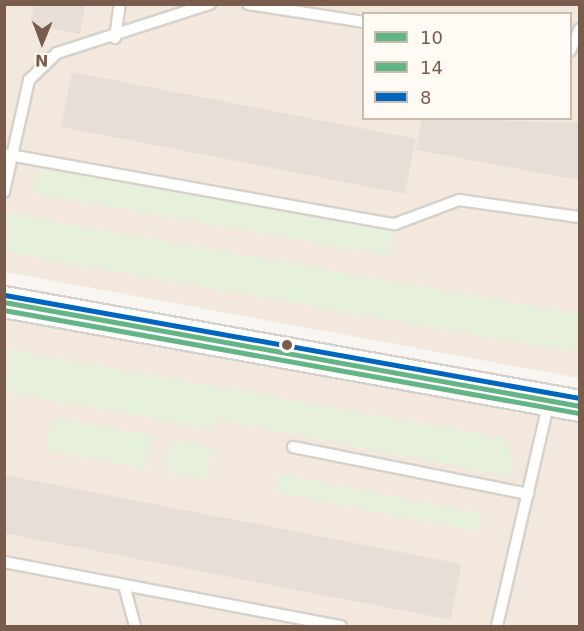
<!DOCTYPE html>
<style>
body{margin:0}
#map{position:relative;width:584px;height:631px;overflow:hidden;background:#f9f5f0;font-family:"DejaVu Sans",sans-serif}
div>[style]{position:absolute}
.residential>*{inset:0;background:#f2e8de}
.green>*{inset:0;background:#e7f0db;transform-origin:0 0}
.building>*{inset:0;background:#e6ded7;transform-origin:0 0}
.roads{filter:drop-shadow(2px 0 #d7d1cb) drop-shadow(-2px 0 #d7d1cb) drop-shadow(0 2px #d7d1cb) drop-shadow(0 -2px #d7d1cb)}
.lane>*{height:10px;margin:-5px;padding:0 5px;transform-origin:5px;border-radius:5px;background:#fefefd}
.secondary>*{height:30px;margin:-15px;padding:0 15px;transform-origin:15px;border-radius:15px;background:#fefefd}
.bus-1>*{height:4.5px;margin:-2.25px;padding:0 2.25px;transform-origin:2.25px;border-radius:2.25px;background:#64b586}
.bus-2>*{height:4.5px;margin:-2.25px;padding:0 2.25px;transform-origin:2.25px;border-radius:2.25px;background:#64b586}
.bus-3>*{height:4.5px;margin:-2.25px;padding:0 2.25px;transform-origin:2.25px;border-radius:2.25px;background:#0065bd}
.dots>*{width:16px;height:16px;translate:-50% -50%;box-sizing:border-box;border:3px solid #fffaf3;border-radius:50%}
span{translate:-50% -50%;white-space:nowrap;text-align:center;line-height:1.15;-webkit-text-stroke:6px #fffaf3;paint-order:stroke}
.frame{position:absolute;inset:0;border:6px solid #7a5c4d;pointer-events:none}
.legend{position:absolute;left:362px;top:12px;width:210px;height:108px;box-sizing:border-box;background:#fffaf3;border:2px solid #cabbb1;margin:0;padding:8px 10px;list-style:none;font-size:18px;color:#7a5c4d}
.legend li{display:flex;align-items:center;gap:12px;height:30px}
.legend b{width:30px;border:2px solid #cabbb1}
.north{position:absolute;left:12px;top:12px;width:60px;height:60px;-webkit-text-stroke:4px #fffaf3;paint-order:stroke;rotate:181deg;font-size:16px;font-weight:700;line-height:24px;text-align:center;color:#7a5c4d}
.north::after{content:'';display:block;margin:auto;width:21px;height:27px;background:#7a5c4d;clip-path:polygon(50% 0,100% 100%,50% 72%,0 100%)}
</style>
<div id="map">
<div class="residential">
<div style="clip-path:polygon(evenodd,4px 5px,579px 5px,579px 378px,5px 272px,4px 5px,364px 14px,570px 14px,570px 118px,364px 118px,364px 14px)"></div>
<div style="clip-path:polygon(4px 302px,579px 406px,579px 626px,5px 626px)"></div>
</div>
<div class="green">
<div style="left:37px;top:168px;width:362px;height:25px;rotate:10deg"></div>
<div style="left:4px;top:213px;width:585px;height:38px;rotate:10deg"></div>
<div style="clip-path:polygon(4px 349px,503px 438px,513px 458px,510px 477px,217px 419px,214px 429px,5px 392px)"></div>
<div style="left:52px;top:418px;width:101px;height:33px;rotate:10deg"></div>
<div style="left:170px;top:439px;width:43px;height:33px;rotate:11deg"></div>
<div style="left:278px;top:474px;width:207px;height:18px;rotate:11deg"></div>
</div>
<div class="building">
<div style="clip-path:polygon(34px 4px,85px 4px,80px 34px,30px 25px)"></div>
<div style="left:72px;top:72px;width:350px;height:56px;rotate:11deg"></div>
<div style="clip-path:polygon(422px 118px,579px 123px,579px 180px,416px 150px)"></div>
<div style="left:4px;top:475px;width:466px;height:57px;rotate:11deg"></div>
</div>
<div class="roads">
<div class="lane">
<div style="left:248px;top:4px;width:117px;rotate:8.8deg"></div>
<div style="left:115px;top:38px;width:34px;rotate:-82deg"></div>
<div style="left:570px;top:51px;width:24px;rotate:-66deg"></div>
<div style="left:4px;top:154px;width:397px;rotate:10.2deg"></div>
<div style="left:395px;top:224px;width:68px;rotate:-20.6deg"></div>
<div style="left:459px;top:200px;width:121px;rotate:8.1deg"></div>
<div style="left:4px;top:192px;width:115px;rotate:-77.4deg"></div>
<div style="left:29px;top:80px;width:39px;rotate:-44deg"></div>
<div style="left:57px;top:53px;width:161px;rotate:-17.8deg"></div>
<div style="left:293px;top:447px;width:240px;rotate:11.3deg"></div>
<div style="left:4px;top:562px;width:343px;rotate:10.8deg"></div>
<div style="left:124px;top:585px;width:42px;rotate:75deg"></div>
<div style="left:497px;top:626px;width:231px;rotate:-77deg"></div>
</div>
<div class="secondary">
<div style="left:4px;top:302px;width:585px;rotate:10.23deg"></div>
</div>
</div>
<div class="bus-1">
<div style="left:4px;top:302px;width:585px;rotate:10.23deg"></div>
</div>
<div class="bus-2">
<div style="left:4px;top:310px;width:584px;rotate:10.16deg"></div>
</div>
<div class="bus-3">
<div style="left:5px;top:295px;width:584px;rotate:10.16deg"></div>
</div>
<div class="dots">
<div style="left:287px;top:345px;background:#7a5c4d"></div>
</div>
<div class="frame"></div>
<ul class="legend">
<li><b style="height:8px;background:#64b586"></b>10</li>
<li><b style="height:8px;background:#64b586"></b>14</li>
<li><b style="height:8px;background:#0065bd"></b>8</li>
</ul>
<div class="north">N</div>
</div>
